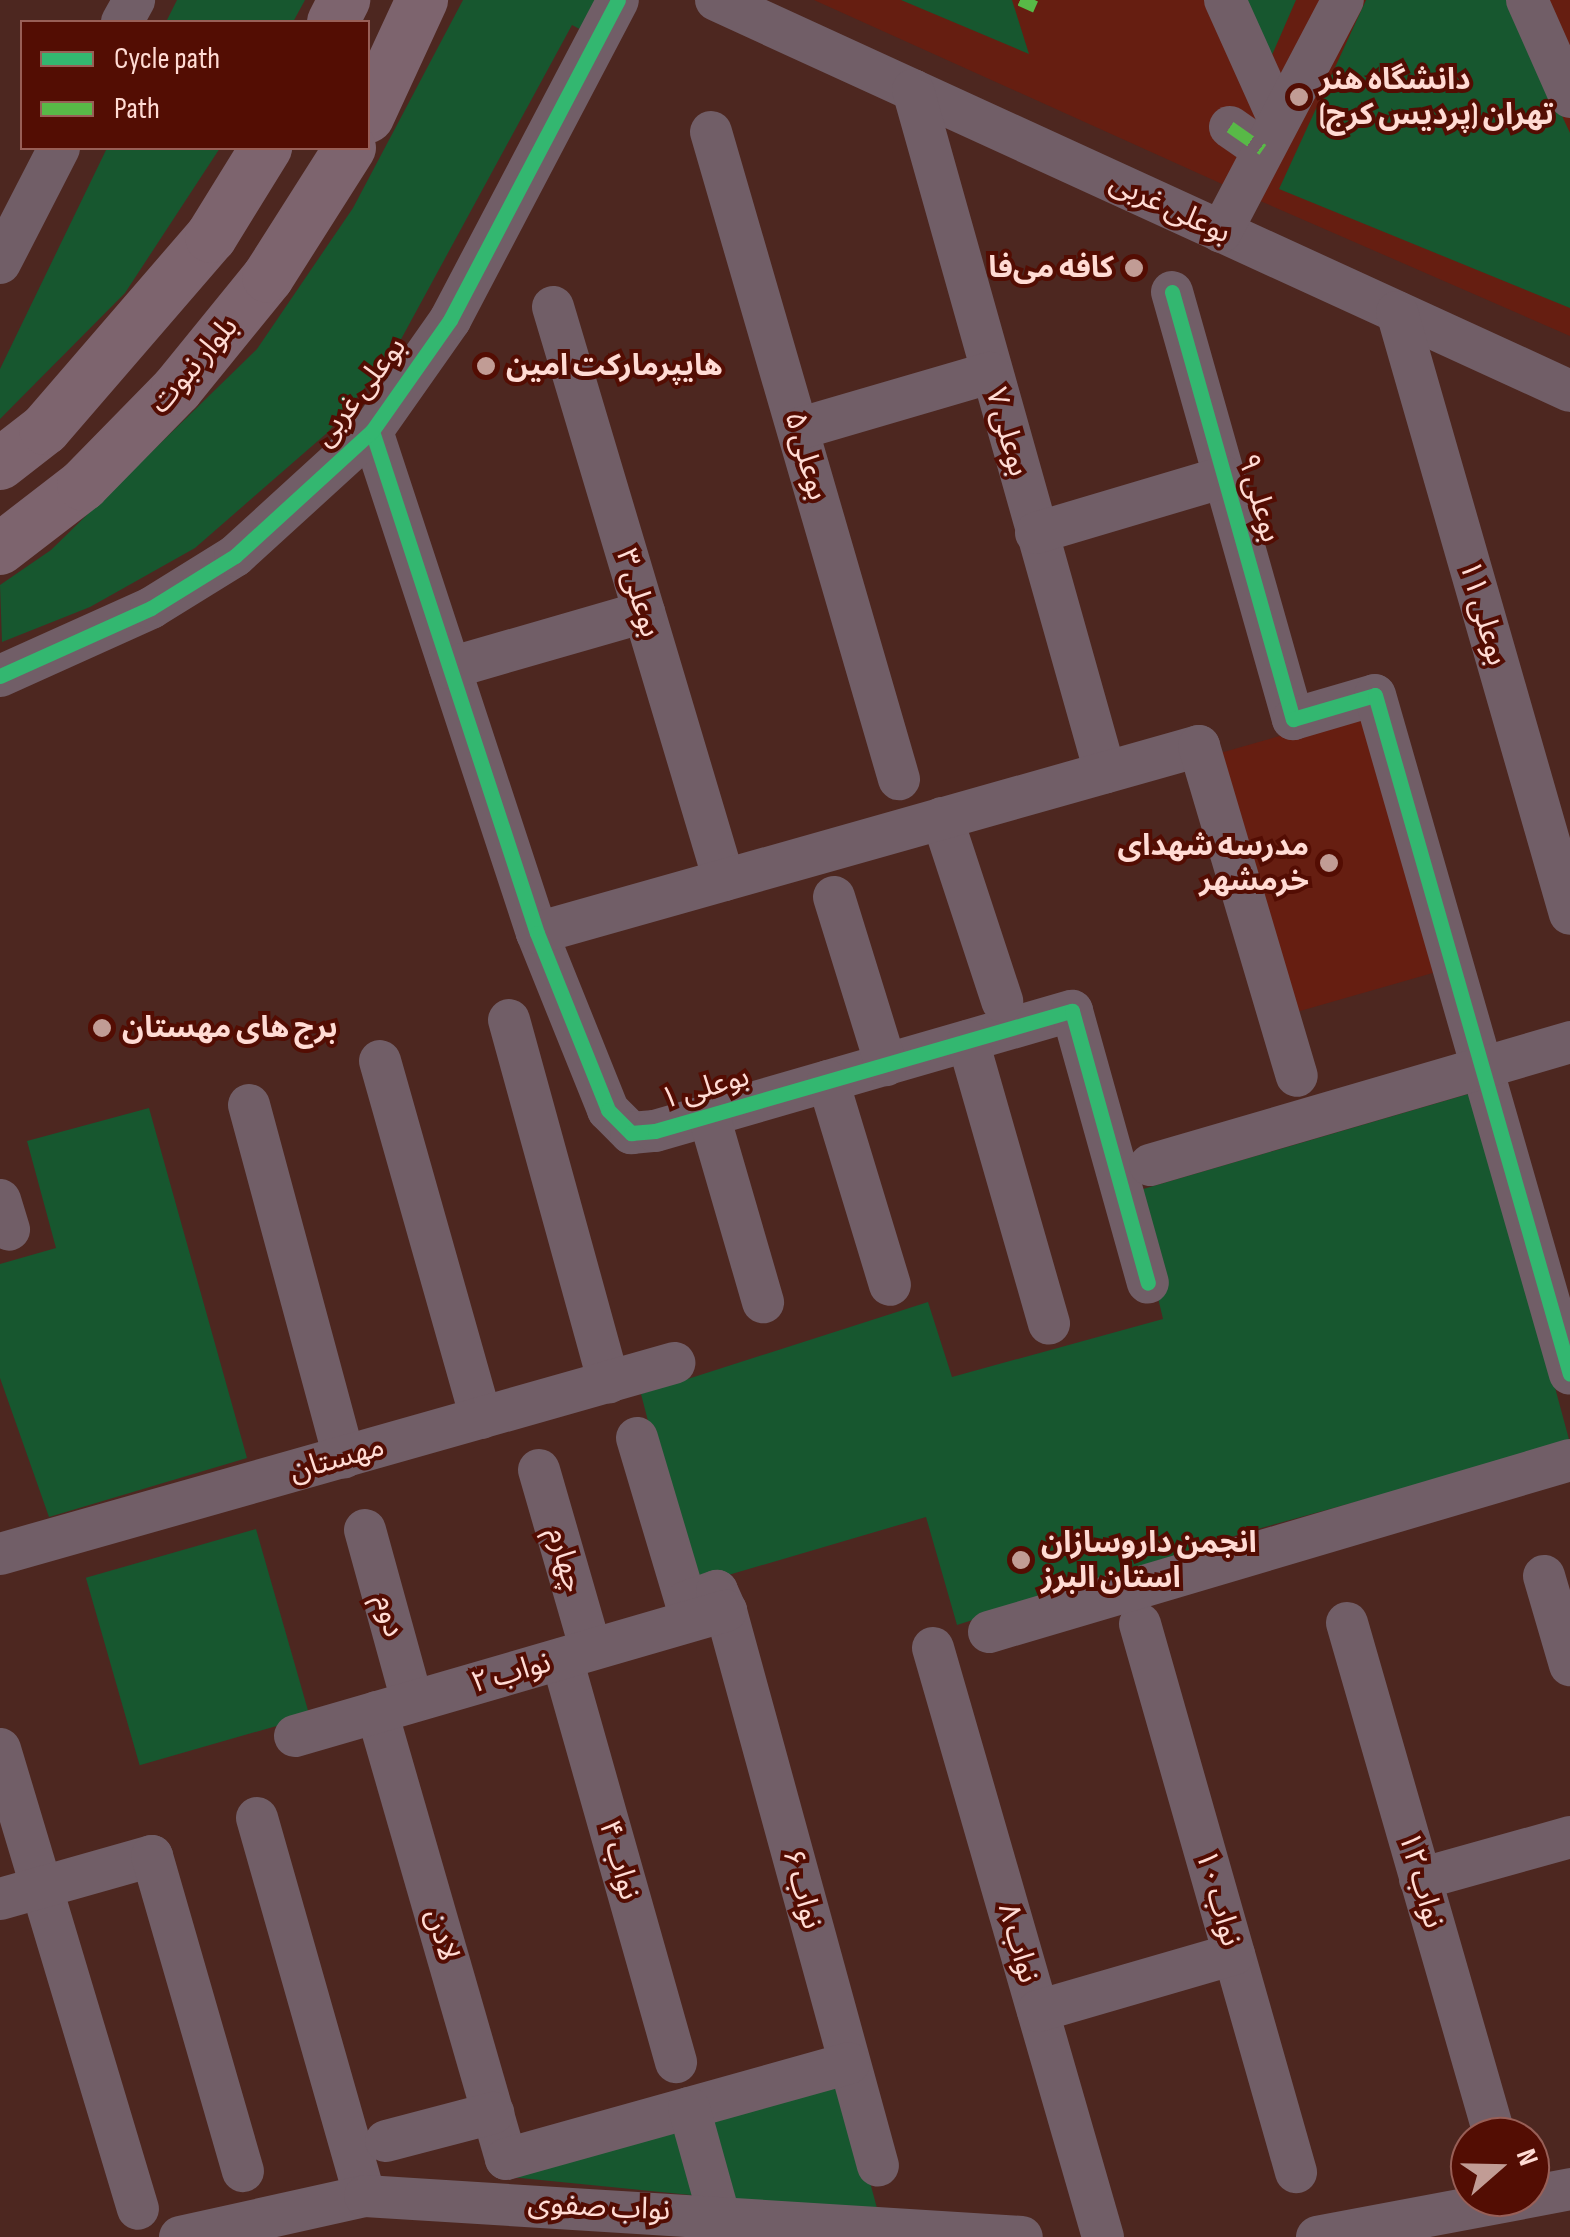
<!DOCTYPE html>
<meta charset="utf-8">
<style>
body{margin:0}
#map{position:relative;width:1570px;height:2237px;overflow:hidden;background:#4d2720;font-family:"Sofia Sans Condensed","Noto Sans Arabic",sans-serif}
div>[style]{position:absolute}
.built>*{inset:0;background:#661e11;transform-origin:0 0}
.green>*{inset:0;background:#17572f;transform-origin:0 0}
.minor>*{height:42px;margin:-21px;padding:0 21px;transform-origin:21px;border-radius:21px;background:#715e67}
.major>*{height:52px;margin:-26px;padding:0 26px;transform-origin:26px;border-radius:26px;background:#7d646e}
.quiet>*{height:12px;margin-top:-6px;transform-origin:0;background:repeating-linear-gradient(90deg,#58b947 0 25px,transparent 0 37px)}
.cycleway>*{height:15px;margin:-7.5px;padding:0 7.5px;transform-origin:7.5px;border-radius:7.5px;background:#33b770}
.dots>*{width:28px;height:28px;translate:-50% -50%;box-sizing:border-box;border:5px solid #530d03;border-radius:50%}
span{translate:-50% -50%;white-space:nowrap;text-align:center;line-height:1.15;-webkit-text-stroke:8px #530d03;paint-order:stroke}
.poi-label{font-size:30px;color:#ffdbd4;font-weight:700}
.left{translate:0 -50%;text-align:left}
.right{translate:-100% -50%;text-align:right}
.street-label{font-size:30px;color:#ffdbd4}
.legend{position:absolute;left:20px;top:20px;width:350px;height:130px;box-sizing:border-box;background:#530d03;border:2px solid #985f57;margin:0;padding:12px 18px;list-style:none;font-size:30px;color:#ffdbd4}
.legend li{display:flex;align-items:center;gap:20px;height:50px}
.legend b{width:50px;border:2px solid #985f57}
.north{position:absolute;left:1450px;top:2117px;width:100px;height:100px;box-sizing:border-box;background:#530d03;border:2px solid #985f57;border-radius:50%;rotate:70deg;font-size:28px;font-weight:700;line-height:40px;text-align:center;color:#ffdbd4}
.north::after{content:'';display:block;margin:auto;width:35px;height:45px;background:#c19c95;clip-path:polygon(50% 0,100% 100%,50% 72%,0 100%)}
</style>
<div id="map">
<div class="built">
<div style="clip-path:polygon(814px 0,1570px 0,1570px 336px,1242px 193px)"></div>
<div style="left:1367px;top:711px;width:270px;height:158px;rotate:74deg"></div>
</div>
<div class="green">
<div style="clip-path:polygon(177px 0,305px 0,293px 22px,166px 22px)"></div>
<div style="clip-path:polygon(463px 0,599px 0,587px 33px,572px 25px,393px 354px,327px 433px,195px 548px,90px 607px,2px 642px,0 585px,51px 550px,257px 349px,353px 208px)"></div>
<div style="clip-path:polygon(901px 0,1012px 0,1029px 54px)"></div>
<div style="clip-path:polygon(1245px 0,1296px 0,1272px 55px)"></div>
<div style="clip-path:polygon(1366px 0,1508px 0,1570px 133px,1570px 308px,1279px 189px)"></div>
<div style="clip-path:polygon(107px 148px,220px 148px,125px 293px,0 419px,0 369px)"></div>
<div style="clip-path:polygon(1475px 1092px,1570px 1443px,1250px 1531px,957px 1625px,926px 1517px,691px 1586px,641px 1394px,928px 1302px,952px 1377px,1163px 1319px,1133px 1192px)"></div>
<div style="clip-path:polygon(149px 1108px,247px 1458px,49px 1517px,0 1378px,0 1264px,56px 1248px,27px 1141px)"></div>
<div style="left:256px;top:1529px;width:195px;height:177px;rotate:74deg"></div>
<div style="clip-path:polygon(841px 2074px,878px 2212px,730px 2198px,705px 2115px)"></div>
<div style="clip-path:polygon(681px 2122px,701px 2196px,500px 2176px)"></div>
</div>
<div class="minor">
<div style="left:716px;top:0;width:939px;rotate:24.6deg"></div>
<div style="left:1225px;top:0;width:132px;rotate:65.8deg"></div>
<div style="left:1527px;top:0;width:106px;rotate:66.1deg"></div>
<div style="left:122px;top:22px;width:25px;rotate:-61deg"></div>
<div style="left:913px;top:90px;width:709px;rotate:74.28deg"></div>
<div style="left:1230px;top:127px;width:40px;rotate:34.9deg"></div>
<div style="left:711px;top:132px;width:674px;rotate:73.8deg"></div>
<div style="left:1221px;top:232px;width:262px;rotate:-62.3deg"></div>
<div style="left:0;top:263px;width:129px;rotate:-62.8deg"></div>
<div style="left:1172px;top:292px;width:444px;rotate:74.2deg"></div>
<div style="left:1293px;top:719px;width:85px;rotate:-16.3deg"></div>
<div style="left:1375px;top:695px;width:706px;rotate:73.98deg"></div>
<div style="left:553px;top:307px;width:598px;rotate:73.38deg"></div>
<div style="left:1397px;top:312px;width:626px;rotate:73.97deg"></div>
<div style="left:798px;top:429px;width:200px;rotate:-16.3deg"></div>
<div style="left:372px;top:431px;width:528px;rotate:71.81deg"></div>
<div style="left:537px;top:933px;width:191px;rotate:68.1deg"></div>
<div style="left:608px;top:1110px;width:33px;rotate:45deg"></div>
<div style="left:631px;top:1133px;width:24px;rotate:-5deg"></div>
<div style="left:655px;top:1131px;width:434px;rotate:-16.1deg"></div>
<div style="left:1072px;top:1011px;width:282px;rotate:74.4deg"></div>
<div style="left:1036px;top:533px;width:196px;rotate:-16.6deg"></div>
<div style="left:450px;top:668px;width:202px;rotate:-16.1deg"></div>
<div style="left:0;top:676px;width:166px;rotate:-24.2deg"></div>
<div style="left:151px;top:608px;width:99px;rotate:-31.8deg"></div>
<div style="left:235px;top:556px;width:185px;rotate:-42.4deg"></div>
<div style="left:372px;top:431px;width:136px;rotate:-54.9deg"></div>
<div style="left:450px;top:320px;width:361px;rotate:-62.3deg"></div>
<div style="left:942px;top:818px;width:193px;rotate:71.8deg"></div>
<div style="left:834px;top:897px;width:176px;rotate:72.8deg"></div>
<div style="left:537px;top:933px;width:688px;rotate:-15.77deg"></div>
<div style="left:1199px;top:746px;width:344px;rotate:73.5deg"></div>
<div style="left:509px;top:1020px;width:376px;rotate:74.6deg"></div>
<div style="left:968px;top:1041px;width:294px;rotate:74deg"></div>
<div style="left:380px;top:1061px;width:371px;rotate:74.2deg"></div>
<div style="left:828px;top:1081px;width:213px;rotate:73.1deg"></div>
<div style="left:249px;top:1105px;width:365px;rotate:74.9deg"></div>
<div style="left:709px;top:1116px;width:194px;rotate:73.8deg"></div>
<div style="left:1150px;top:1165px;width:438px;rotate:-16.3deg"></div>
<div style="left:0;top:1200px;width:31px;rotate:73deg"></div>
<div style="left:637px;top:1438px;width:171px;rotate:73.4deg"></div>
<div style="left:686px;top:1602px;width:33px;rotate:-20deg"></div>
<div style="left:717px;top:1591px;width:22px;rotate:66deg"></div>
<div style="left:726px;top:1611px;width:575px;rotate:74.68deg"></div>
<div style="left:539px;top:1470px;width:187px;rotate:73.9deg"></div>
<div style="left:365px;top:1530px;width:177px;rotate:74.6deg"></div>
<div style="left:0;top:1554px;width:701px;rotate:-15.82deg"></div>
<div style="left:1544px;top:1576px;width:93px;rotate:73.7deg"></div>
<div style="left:1347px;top:1623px;width:535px;rotate:73.94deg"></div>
<div style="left:1140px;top:1624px;width:570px;rotate:74.11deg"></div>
<div style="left:989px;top:1632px;width:606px;rotate:-16.49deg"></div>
<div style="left:933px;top:1648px;width:613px;rotate:73.9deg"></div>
<div style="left:562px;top:1659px;width:419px;rotate:74.2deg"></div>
<div style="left:377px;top:1712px;width:465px;rotate:73.9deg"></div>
<div style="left:506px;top:2159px;width:356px;rotate:-15.6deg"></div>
<div style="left:295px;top:1736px;width:449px;rotate:-16.2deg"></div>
<div style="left:0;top:1749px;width:480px;rotate:73.3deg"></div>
<div style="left:257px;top:1818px;width:393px;rotate:74.1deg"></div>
<div style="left:1420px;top:1879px;width:156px;rotate:-15.6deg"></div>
<div style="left:0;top:1899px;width:158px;rotate:-15.8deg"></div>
<div style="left:152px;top:1856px;width:328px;rotate:73.9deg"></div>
<div style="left:1038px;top:2011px;width:204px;rotate:-16.2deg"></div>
<div style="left:689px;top:2108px;width:134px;rotate:74.4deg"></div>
<div style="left:386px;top:2141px;width:111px;rotate:-14.7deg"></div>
<div style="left:180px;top:2237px;width:189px;rotate:-12.5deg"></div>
<div style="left:365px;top:2196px;width:658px;rotate:3.57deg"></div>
<div style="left:1317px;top:2237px;width:258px;rotate:-10.7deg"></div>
</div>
<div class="major">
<div style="left:333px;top:22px;width:25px;rotate:-63deg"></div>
<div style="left:368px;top:117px;width:129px;rotate:-65.2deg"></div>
<div style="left:0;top:464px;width:57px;rotate:-37.9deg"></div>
<div style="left:45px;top:429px;width:254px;rotate:-49.2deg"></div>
<div style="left:211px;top:237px;width:105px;rotate:-58.3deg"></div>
<div style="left:0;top:549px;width:105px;rotate:-37.6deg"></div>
<div style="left:83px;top:485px;width:134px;rotate:-45.6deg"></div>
<div style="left:177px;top:389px;width:144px;rotate:-50.9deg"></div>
<div style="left:268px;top:277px;width:153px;rotate:-57.6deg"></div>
</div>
<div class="quiet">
<div style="left:1020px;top:0;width:17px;rotate:24deg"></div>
<div style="left:1230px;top:127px;width:40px;rotate:34.9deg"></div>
</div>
<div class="cycleway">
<div style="left:1172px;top:292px;width:444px;rotate:74.2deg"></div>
<div style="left:1293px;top:719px;width:85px;rotate:-16.3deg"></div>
<div style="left:1375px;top:695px;width:706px;rotate:73.98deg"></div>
<div style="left:372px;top:431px;width:528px;rotate:71.81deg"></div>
<div style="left:537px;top:933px;width:191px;rotate:68.1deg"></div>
<div style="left:608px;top:1110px;width:33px;rotate:45deg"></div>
<div style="left:631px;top:1133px;width:24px;rotate:-5deg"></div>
<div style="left:655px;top:1131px;width:434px;rotate:-16.1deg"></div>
<div style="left:1072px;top:1011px;width:282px;rotate:74.4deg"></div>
<div style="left:0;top:676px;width:166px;rotate:-24.2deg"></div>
<div style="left:151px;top:608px;width:99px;rotate:-31.8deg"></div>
<div style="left:235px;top:556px;width:185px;rotate:-42.4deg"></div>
<div style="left:372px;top:431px;width:136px;rotate:-54.9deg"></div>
<div style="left:450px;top:320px;width:361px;rotate:-62.3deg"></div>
</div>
<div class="dots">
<div style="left:1299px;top:97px;background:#c19c95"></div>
<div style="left:1134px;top:268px;background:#c19c95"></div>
<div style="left:486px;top:366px;background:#c19c95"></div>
<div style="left:1329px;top:863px;background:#c19c95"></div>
<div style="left:102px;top:1028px;background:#c19c95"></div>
<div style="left:1021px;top:1560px;background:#c19c95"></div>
</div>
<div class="poi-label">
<span class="left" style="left:1319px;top:97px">دانشگاه هنر<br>تهران (پردیس کرج)</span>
<span class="right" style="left:1114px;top:268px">کافه می‌فا</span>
<span class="left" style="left:506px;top:366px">هایپرمارکت امین</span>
<span class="right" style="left:1309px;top:863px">مدرسه شهدای<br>خرمشهر</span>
<span class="left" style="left:122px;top:1028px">برج های مهستان</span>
<span class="left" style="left:1041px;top:1560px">انجمن داروسازان<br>استان البرز</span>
</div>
<div class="street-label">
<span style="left:1170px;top:208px;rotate:25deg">بوعلی غربی</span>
<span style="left:194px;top:365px;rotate:-49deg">بلوار نبوت</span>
<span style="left:360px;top:392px;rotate:-52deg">بوعلی غربی</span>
<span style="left:1007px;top:432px;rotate:74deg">بوعلی ۷</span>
<span style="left:806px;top:456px;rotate:74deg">بوعلی ۵</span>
<span style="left:1259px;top:498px;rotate:74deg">بوعلی ۹</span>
<span style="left:638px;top:593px;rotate:73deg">بوعلی ۳</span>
<span style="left:1483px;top:613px;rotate:74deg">بوعلی ۱۱</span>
<span style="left:705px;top:1088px;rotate:-16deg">بوعلی ۱</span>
<span style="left:337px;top:1459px;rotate:-16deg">مهستان</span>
<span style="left:565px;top:1560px;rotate:74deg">چهارم</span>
<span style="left:389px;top:1616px;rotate:75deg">دوم</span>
<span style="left:511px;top:1673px;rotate:-16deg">نواب ۲</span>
<span style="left:619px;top:1860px;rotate:74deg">نواب ۴</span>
<span style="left:1421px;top:1880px;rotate:74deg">نواب ۱۲</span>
<span style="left:802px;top:1889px;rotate:75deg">نواب ۶</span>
<span style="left:1218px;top:1898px;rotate:74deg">نواب ۱۰</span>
<span style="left:442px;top:1935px;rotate:74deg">لادن</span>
<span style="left:1018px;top:1943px;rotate:74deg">نواب ۸</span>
<span style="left:599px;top:2207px;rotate:3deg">نواب صفوی</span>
</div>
<ul class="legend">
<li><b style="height:12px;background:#33b770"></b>Cycle path</li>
<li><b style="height:12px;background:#58b947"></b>Path</li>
</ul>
<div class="north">N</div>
</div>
